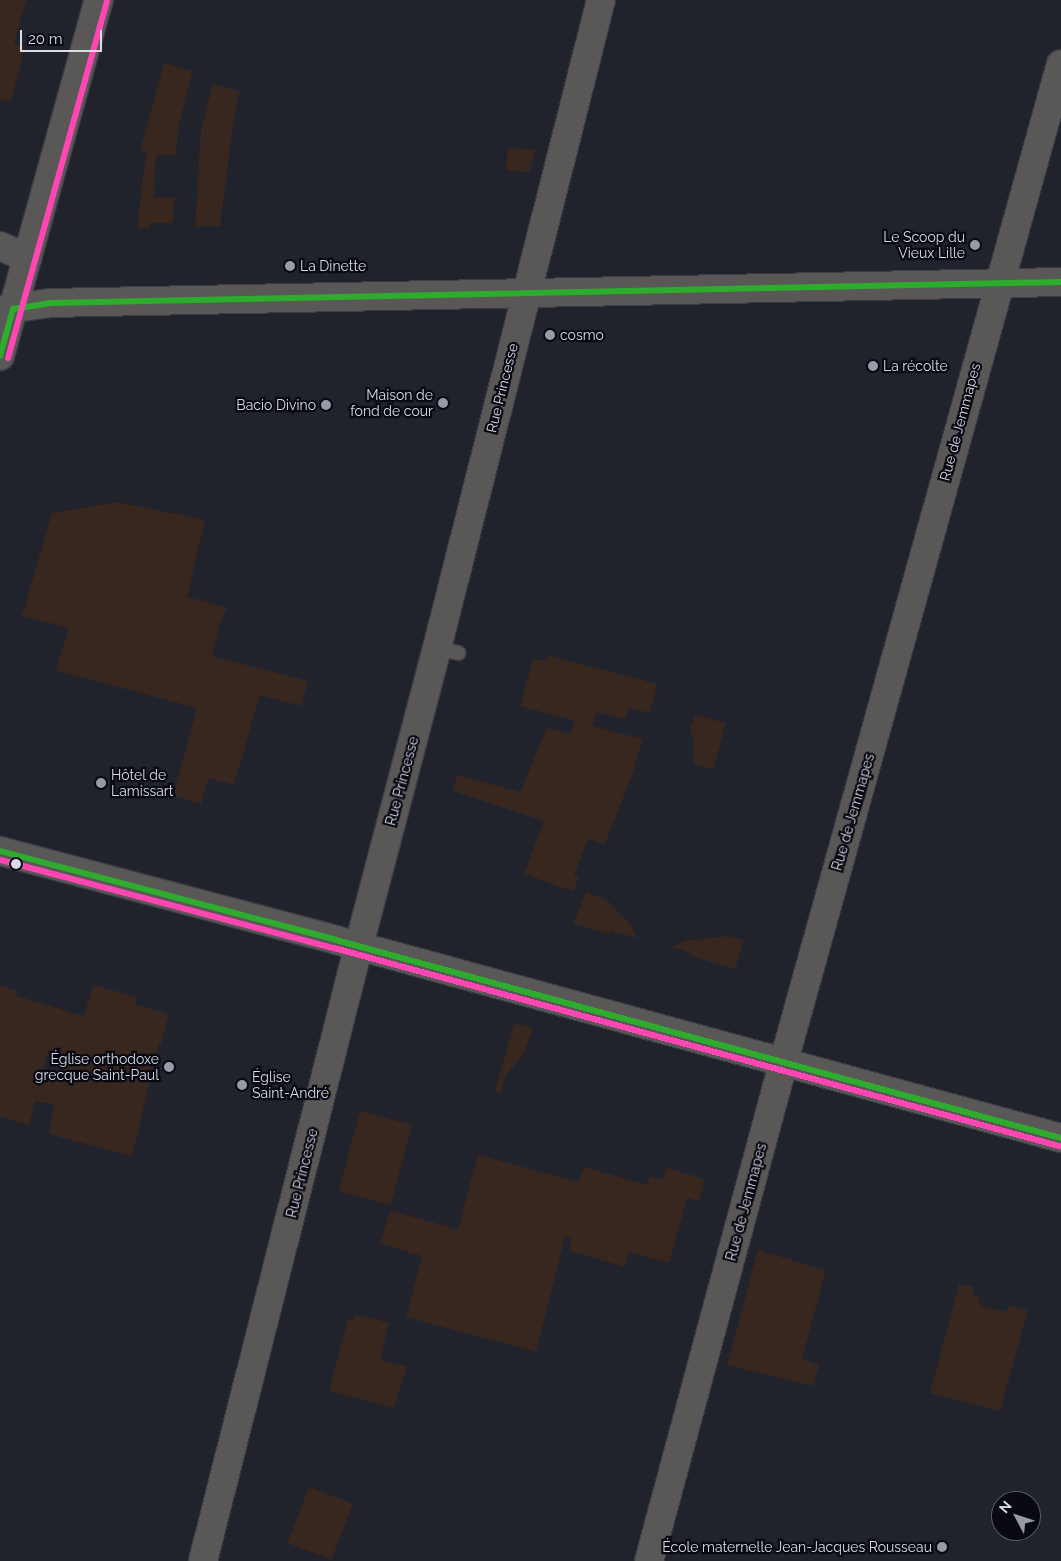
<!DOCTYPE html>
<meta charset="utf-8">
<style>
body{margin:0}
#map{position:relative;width:1061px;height:1561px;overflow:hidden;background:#20222c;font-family:Raleway,sans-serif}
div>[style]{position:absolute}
.green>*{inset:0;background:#37271f;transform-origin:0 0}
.roads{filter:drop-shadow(1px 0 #3b3d46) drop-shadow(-1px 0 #3b3d46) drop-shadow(0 1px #3b3d46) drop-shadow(0 -1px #3b3d46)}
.service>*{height:14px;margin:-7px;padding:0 7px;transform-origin:7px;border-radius:7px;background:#5a5757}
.minor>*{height:28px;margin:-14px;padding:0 14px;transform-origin:14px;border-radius:14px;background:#5a5757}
.bus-1>*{height:6px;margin:-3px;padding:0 3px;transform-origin:3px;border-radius:3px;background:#2dac2d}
.bus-2>*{height:6px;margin:-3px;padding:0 3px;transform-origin:3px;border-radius:3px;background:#ff46b3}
.dots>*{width:14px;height:14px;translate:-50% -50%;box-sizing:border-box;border:2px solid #080911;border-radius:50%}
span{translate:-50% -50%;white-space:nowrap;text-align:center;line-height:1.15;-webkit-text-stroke:4.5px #080911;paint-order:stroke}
.poi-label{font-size:14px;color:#d8dce9}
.right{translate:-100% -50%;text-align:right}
.left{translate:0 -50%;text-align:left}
.street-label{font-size:14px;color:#d8dce9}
.north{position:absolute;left:991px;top:1491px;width:50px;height:50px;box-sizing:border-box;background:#080911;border:1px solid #5b5d67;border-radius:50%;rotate:310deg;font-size:14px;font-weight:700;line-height:20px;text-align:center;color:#d8dce9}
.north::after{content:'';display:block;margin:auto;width:18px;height:22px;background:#989ba7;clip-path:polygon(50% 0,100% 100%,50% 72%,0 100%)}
.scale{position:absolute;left:20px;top:30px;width:82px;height:22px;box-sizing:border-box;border:2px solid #d8dce9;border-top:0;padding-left:6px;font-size:15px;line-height:18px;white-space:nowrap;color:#d8dce9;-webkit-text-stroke:4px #080911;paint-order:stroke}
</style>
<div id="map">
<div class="green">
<div style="clip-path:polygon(0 0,26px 0,14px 44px,25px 47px,11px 102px,0 99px)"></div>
<div style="clip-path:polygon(164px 63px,193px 71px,178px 129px,176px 155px,156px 155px,154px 198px,175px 197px,173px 223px,150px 223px,150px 227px,137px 228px,146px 152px,140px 151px)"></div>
<div style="clip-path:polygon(213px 84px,240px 91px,233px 125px,220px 226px,195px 227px,201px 129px)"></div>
<div style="clip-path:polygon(508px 148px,536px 150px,529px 173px,506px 170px)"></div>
<div style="clip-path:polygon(117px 502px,205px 520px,187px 597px,227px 607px,220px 622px,212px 656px,308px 681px,301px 706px,260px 695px,234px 785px,209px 778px,201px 804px,173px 796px,197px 708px,58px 671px,55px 673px,69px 628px,22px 616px,52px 513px)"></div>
<div style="clip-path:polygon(548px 655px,657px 684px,650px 713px,629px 708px,625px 719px,596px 712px,592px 726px,643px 739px,631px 778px,605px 844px,588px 839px,574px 875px,579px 877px,573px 891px,524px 874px,544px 821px,453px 791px,457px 775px,520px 792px,547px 728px,571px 734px,575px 721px,520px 706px,533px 659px,546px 660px)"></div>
<div style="clip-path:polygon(695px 715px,726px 723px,713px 770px,693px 764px,693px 738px,690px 728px)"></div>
<div style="clip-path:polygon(586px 892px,607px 900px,630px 924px,637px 938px,611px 931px,609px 934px,573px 924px)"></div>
<div style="clip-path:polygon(728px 936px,744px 940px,735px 969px,691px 956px,691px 953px,672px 947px,684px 941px)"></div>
<div style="clip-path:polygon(evenodd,93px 985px,137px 997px,135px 1004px,169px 1014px,161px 1044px,159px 1044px,132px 1156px,49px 1134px,54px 1105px,35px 1101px,29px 1125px,0 1117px,0 986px,16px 990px,17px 996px,84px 1016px,93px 985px,49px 1050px,60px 1053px,62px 1057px,57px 1076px,54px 1078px,42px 1074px,49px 1050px)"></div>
<div style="clip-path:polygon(514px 1023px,533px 1028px,524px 1053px,506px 1076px,501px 1093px,495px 1091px)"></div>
<div style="left:360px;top:1111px;width:54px;height:83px;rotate:15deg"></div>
<div style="clip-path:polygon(478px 1155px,579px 1182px,584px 1167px,647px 1185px,650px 1176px,663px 1180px,666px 1168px,705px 1179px,699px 1201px,687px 1198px,669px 1263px,629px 1252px,625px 1267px,569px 1251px,572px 1239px,565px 1237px,536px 1352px,406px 1317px,422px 1256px,380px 1244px,390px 1211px,458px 1229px)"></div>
<div style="clip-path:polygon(758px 1250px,826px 1270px,802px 1359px,819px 1364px,813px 1386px,727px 1365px)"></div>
<div style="clip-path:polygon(959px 1284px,973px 1287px,973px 1295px,979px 1297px,980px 1305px,1006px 1312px,1010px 1305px,1028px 1310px,1000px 1411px,930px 1393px)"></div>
<div style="clip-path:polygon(355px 1314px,389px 1323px,380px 1360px,407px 1366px,394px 1408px,329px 1391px,348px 1319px,353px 1320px)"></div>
<div style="left:309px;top:1487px;width:47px;height:60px;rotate:21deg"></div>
</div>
<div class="roads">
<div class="service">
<div style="left:437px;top:648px;width:22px;rotate:13deg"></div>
</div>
<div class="minor">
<div style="left:0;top:246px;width:30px;rotate:24deg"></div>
<div style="left:0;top:310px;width:50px;rotate:-8deg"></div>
<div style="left:50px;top:303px;width:1011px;rotate:-1.19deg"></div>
<div style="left:0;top:356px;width:370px;rotate:-74.5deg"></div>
<div style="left:0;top:851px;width:348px;rotate:14.8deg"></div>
<div style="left:336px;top:940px;width:752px;rotate:15.28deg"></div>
<div style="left:203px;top:1561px;width:608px;rotate:-75.8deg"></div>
<div style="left:352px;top:972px;width:335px;rotate:-75.3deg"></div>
<div style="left:437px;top:648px;width:668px;rotate:-75.8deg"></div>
<div style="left:649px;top:1561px;width:503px;rotate:-74.91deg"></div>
<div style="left:780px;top:1075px;width:1049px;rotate:-74.47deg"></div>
</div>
</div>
<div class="bus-1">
<div style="left:13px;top:309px;width:37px;rotate:-9deg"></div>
<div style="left:50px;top:303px;width:1011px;rotate:-1.19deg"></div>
<div style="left:0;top:356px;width:49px;rotate:-74.5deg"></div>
<div style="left:0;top:851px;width:348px;rotate:14.8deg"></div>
<div style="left:336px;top:940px;width:752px;rotate:15.28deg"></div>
</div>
<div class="bus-2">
<div style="left:8px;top:358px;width:370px;rotate:-74.5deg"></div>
<div style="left:0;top:860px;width:345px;rotate:14.8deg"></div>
<div style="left:334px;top:948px;width:752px;rotate:15.28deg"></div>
</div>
<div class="dots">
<div style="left:975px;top:245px;background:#989ba7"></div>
<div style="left:290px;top:266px;background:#989ba7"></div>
<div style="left:550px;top:335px;background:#989ba7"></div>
<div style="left:873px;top:366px;background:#989ba7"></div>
<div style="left:443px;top:403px;background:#989ba7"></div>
<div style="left:326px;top:405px;background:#989ba7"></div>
<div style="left:101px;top:783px;background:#989ba7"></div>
<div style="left:16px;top:864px;background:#d8dce9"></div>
<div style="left:169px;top:1067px;background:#989ba7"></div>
<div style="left:242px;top:1085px;background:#989ba7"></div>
<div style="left:942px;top:1547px;background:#989ba7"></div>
</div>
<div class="poi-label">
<span class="right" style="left:965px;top:245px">Le Scoop du<br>Vieux Lille</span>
<span class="left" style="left:300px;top:266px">La Dinette</span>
<span class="left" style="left:560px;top:335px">cosmo</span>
<span class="left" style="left:883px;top:366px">La récolte</span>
<span class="right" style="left:433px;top:403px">Maison de<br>fond de cour</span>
<span class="right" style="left:316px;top:405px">Bacio Divino</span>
<span class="left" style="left:111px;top:783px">Hôtel de<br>Lamissart</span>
<span class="right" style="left:159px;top:1067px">Église orthodoxe<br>grecque Saint-Paul</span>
<span class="left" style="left:252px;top:1085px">Église<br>Saint-André</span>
<span class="right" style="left:932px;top:1547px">École maternelle Jean-Jacques Rousseau</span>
</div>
<div class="street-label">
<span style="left:502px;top:388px;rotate:-76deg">Rue Princesse</span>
<span style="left:960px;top:422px;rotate:-75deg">Rue de Jemmapes</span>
<span style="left:402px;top:781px;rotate:-75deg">Rue Princesse</span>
<span style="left:853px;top:812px;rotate:-74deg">Rue de Jemmapes</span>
<span style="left:302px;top:1173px;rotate:-76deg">Rue Princesse</span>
<span style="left:746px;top:1202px;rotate:-75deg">Rue de Jemmapes</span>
</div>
<div class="north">N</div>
<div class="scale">20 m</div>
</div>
